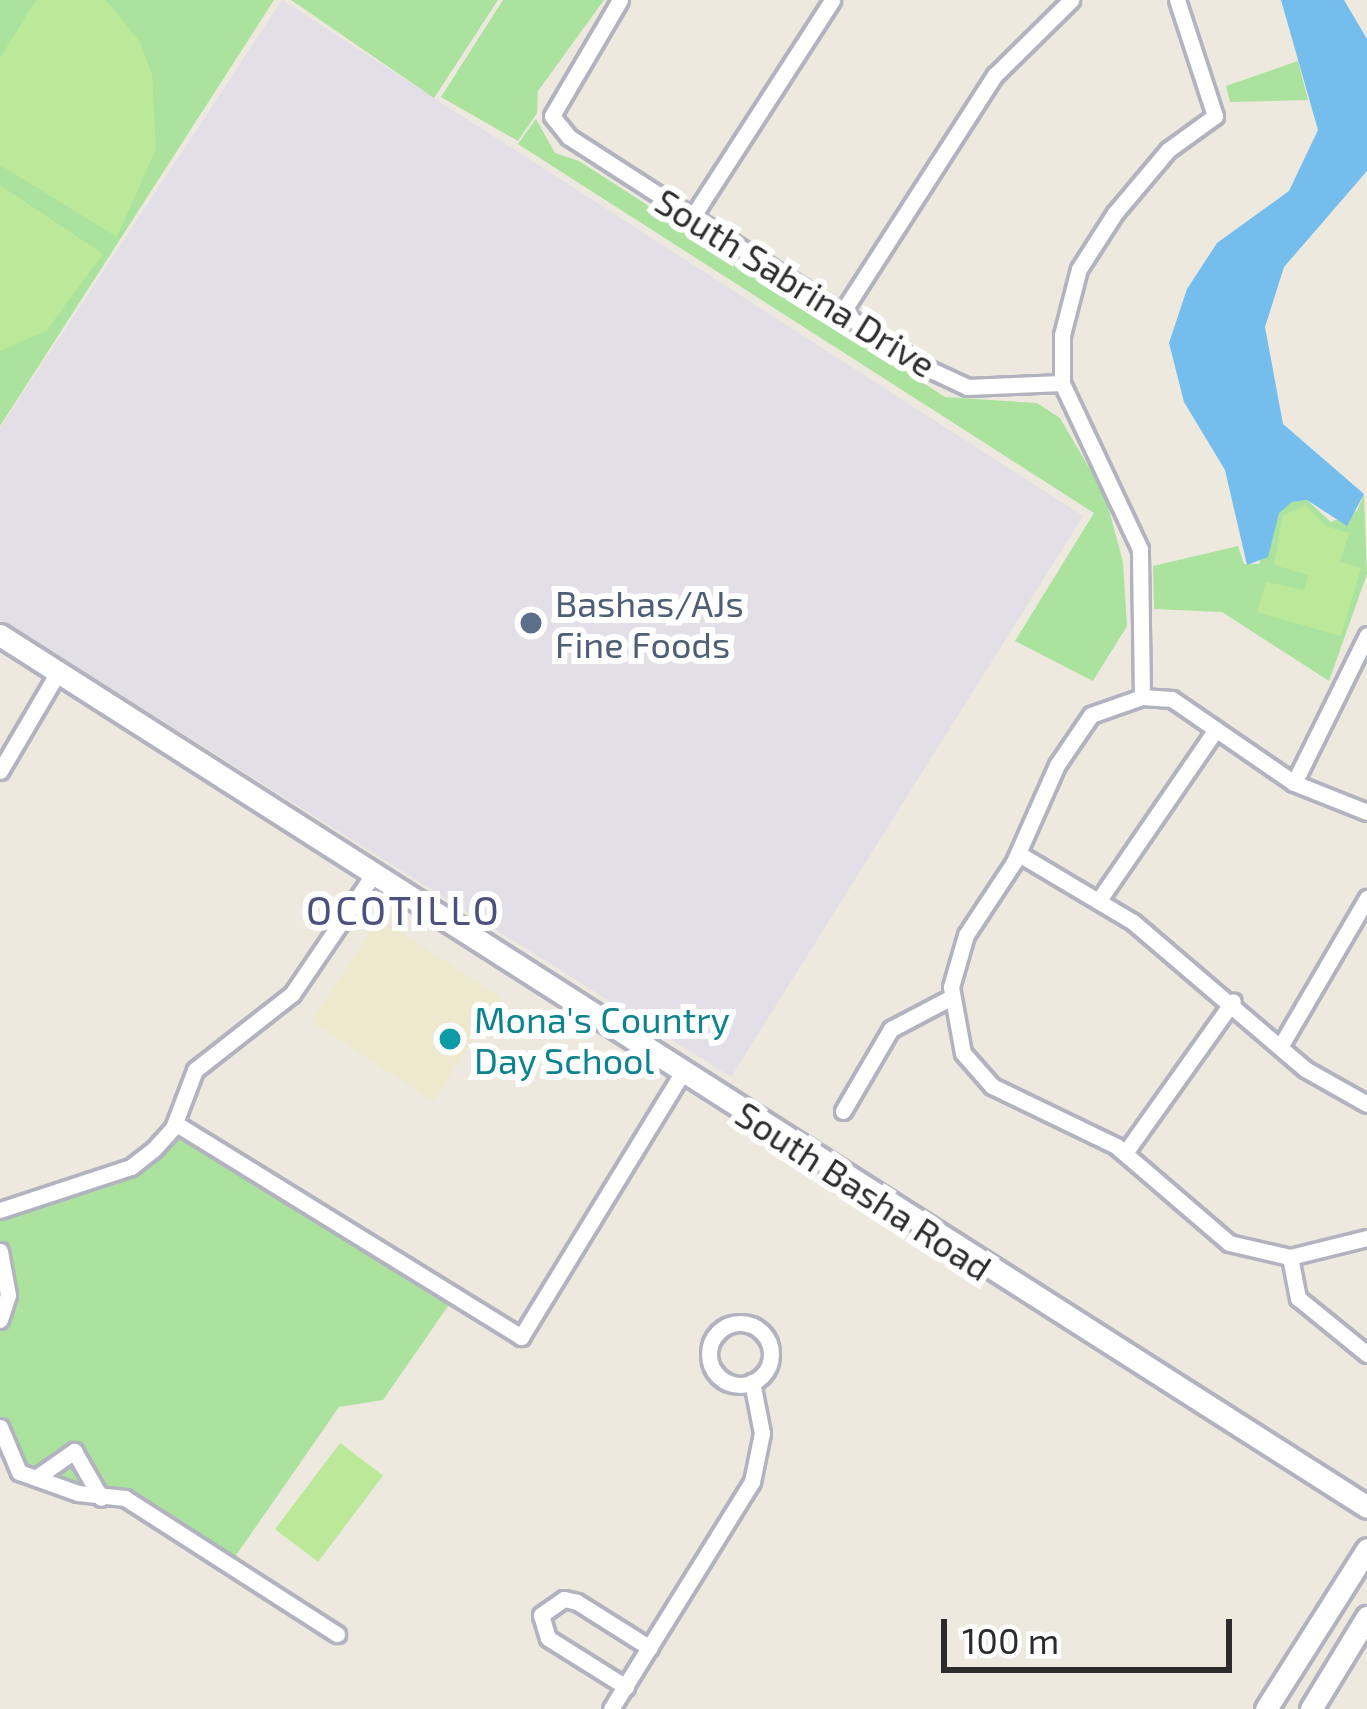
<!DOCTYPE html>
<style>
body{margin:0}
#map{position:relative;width:1367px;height:1709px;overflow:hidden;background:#ede9df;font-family:"Exo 2",sans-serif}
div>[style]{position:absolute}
.industrial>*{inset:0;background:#e2dfe6}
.education>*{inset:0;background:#eee8cf;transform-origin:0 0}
.green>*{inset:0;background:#abe29d}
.pitch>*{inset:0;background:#bce999;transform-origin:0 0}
.water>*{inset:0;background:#75bded}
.roads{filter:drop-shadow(3px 0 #b2b3bf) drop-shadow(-3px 0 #b2b3bf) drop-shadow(0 3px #b2b3bf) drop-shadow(0 -3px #b2b3bf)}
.minor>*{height:15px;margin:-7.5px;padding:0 7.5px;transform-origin:7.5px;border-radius:7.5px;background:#fff}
.minor>.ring{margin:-7.5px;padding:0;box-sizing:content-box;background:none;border:15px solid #fff;border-radius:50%}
.tertiary>*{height:21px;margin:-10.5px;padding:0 10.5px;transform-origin:10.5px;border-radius:10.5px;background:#fff}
.secondary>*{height:21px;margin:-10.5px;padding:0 10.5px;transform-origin:10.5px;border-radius:10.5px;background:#fff}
.dots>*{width:33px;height:33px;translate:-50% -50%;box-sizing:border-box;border:6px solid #fff;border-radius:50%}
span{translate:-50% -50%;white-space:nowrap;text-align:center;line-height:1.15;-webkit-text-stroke:12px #fff;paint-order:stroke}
.street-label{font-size:36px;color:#2c2c2c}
.service-label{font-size:36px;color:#4e5e75}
.left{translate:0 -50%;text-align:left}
.culture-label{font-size:36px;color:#0d838f}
.neighbourhood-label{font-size:39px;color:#4d4f7c;letter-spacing:3px}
.scale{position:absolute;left:941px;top:1619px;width:291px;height:54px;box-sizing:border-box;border:6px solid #2c2c2c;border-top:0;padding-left:15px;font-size:36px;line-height:42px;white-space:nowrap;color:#2c2c2c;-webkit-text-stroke:9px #fff;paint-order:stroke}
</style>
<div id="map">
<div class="industrial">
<div style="clip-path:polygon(282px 0,1083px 516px,731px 1077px,0 619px,0 428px)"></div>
</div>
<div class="education">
<div style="left:379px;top:918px;width:145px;height:124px;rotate:33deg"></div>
</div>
<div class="green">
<div style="clip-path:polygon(0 0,274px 0,0 426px)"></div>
<div style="clip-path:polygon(291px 0,498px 0,434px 98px)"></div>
<div style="clip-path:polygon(503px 0,604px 0,538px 91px,537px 113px,518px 141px,441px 97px)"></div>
<div style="clip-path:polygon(1298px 61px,1308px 100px,1230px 102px,1226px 86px)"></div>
<div style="clip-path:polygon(536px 119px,555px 153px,579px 161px,945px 397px,1037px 403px,1060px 418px,1105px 495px,1123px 562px,1127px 626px,1093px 681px,1015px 641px,1094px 513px,518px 144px)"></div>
<div style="clip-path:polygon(1364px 494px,1367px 574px,1329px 681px,1222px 612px,1154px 609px,1153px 566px,1238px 546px,1244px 564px,1259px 564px,1279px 512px,1292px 502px,1307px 500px,1331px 522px,1357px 511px)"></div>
<div style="clip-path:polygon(175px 1123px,455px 1296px,383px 1400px,339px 1407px,230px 1564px,125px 1498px,19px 1472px,0 1439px,0 1208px,131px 1167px)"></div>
</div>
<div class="pitch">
<div style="clip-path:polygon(36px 0,106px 0,140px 42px,152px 75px,156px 149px,117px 237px,0 165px,0 58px)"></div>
<div style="clip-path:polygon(0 185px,103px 254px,46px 331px,0 351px)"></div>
<div style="clip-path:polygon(1306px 505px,1325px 526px,1349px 533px,1340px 562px,1361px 568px,1341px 636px,1257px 612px,1266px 582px,1304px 590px,1308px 575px,1274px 565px,1283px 515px)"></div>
<div style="left:340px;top:1443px;width:54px;height:108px;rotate:37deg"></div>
</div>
<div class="water">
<div style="clip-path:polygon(1281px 0,1344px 0,1367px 39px,1367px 171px,1284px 267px,1265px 327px,1283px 424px,1364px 494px,1347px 526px,1307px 500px,1292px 502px,1279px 513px,1268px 557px,1247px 565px,1225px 470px,1184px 402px,1169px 343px,1187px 289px,1217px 243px,1289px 191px,1318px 130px)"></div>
</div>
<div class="roads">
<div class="minor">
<div style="left:620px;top:0;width:134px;rotate:120.4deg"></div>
<div style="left:552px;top:116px;width:27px;rotate:51deg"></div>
<div style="left:569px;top:137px;width:431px;rotate:32.8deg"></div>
<div style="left:931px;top:370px;width:40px;rotate:25deg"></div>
<div style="left:967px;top:387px;width:95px;rotate:-2.4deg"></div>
<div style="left:693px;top:216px;width:257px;rotate:-57.2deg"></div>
<div style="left:842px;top:313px;width:283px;rotate:-57.3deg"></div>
<div style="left:995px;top:75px;width:107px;rotate:-44.6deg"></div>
<div style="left:1142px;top:697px;width:148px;rotate:-90.8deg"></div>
<div style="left:1140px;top:549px;width:183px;rotate:-115.2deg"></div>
<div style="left:1062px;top:383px;width:48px;rotate:-90deg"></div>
<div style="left:1062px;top:335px;width:68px;rotate:-75.6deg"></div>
<div style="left:1079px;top:269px;width:67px;rotate:-57.3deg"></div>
<div style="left:1115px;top:213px;width:82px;rotate:-49.9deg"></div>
<div style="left:1168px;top:150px;width:58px;rotate:-35.9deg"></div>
<div style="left:1215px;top:116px;width:122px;rotate:-108.1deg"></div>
<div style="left:0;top:771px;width:115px;rotate:-59.6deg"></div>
<div style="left:1294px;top:783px;width:165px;rotate:-63.7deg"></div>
<div style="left:1367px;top:812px;width:79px;rotate:-158.3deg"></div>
<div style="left:1294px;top:783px;width:148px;rotate:-145.5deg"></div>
<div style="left:1172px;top:699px;width:30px;rotate:-176deg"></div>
<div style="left:1142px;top:697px;width:54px;rotate:160.6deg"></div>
<div style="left:1091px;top:715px;width:60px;rotate:124.2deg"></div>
<div style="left:1057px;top:765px;width:106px;rotate:113.9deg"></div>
<div style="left:1014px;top:862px;width:87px;rotate:123.3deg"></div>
<div style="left:966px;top:935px;width:54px;rotate:106.1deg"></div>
<div style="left:951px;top:987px;width:67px;rotate:79.7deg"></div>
<div style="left:963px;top:1053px;width:44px;rotate:48.7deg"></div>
<div style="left:992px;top:1086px;width:138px;rotate:25.8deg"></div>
<div style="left:1116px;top:1146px;width:149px;rotate:40.6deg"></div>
<div style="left:1229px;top:1243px;width:63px;rotate:12.9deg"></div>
<div style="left:1290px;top:1257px;width:79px;rotate:-13.9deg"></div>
<div style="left:1019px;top:854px;width:133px;rotate:30.8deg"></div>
<div style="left:1133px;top:922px;width:226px;rotate:40.5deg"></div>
<div style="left:1305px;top:1069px;width:71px;rotate:29.4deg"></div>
<div style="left:1099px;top:900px;width:204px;rotate:-55.6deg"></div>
<div style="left:1280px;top:1047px;width:173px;rotate:-59.7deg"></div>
<div style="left:843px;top:1111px;width:95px;rotate:-59.7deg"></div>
<div style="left:891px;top:1029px;width:69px;rotate:-27.7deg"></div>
<div style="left:175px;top:1123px;width:407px;rotate:31.7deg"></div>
<div style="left:521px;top:1337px;width:309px;rotate:-58.6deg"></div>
<div style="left:1125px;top:1153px;width:186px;rotate:-54.6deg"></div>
<div style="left:0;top:1210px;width:138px;rotate:-18.2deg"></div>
<div style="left:131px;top:1167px;width:29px;rotate:-38deg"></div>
<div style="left:154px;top:1149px;width:28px;rotate:-48deg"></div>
<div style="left:173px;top:1128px;width:62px;rotate:-69.2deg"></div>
<div style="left:195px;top:1070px;width:123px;rotate:-38.1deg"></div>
<div style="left:292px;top:994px;width:144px;rotate:-55.8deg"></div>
<div style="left:0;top:1251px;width:45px;rotate:79.7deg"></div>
<div style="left:8px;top:1295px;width:26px;rotate:108deg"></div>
<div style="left:1290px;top:1257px;width:42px;rotate:79deg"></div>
<div style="left:1298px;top:1298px;width:89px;rotate:39.1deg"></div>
<div class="ring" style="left:709px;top:1323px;width:47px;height:47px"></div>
<div style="left:0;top:1427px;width:49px;rotate:67.1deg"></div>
<div style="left:19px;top:1472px;width:63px;rotate:19.6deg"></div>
<div style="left:78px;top:1493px;width:47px;rotate:6.1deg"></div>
<div style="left:125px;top:1498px;width:252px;rotate:32.7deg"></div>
<div style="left:40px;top:1475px;width:42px;rotate:-35.2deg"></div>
<div style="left:74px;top:1451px;width:54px;rotate:60.1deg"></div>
<div style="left:626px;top:1687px;width:92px;rotate:-147.9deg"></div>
<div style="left:548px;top:1638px;width:24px;rotate:-107deg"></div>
<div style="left:541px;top:1615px;width:28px;rotate:-35deg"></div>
<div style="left:564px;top:1599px;width:13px;rotate:13deg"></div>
<div style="left:577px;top:1602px;width:86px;rotate:32.2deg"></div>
<div style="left:611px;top:1709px;width:267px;rotate:-58.2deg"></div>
<div style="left:752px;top:1482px;width:50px;rotate:-78.5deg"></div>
<div style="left:762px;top:1433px;width:52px;rotate:-101.1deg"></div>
</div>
<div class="tertiary">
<div style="left:0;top:635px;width:1621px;rotate:32.53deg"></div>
</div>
<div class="secondary">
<div style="left:1266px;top:1709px;width:189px;rotate:-57.7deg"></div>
<div style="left:1311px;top:1709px;width:108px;rotate:-58.7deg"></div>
</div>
</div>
<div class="dots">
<div style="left:531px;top:623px;background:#5c6f8a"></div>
<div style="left:450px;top:1039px;background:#0f9aa8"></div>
</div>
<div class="street-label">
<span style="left:796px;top:282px;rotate:32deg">South Sabrina Drive</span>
<span style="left:864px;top:1190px;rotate:33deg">South Basha Road</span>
</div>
<div class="service-label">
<span class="left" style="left:555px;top:623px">Bashas/AJs<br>Fine Foods</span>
</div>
<div class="culture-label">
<span class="left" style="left:474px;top:1039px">Mona's Country<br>Day School</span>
</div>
<div class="neighbourhood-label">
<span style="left:404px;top:910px">OCOTILLO</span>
</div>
<div class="scale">100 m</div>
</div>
